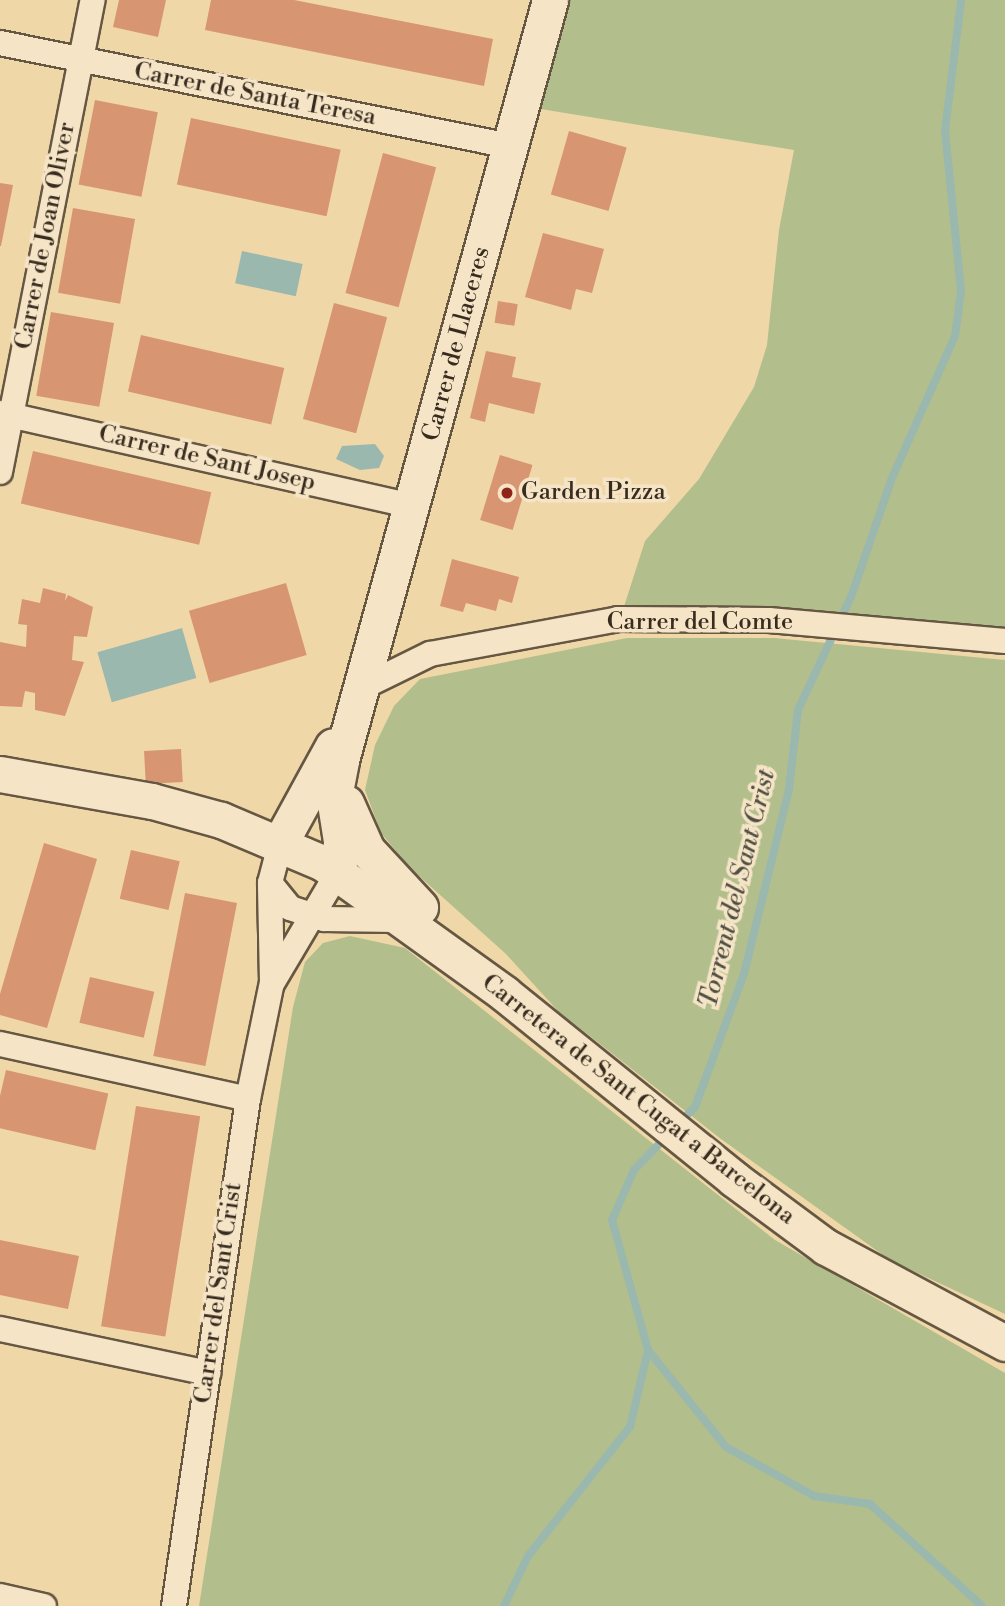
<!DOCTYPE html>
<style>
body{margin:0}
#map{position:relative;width:1005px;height:1606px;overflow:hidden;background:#efd7a8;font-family:"Libre Bodoni",serif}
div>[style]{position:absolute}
.green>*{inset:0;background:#b2bf8c}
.water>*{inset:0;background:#9bb8af;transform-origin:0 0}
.stream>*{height:8px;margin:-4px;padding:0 4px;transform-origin:4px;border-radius:4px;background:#9bb8af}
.building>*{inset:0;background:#d89571;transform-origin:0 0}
.roads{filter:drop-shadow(2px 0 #665743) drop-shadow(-2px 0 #665743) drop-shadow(0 2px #665743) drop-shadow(0 -2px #665743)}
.street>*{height:24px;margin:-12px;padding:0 12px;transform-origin:12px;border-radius:12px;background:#f5e5c6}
.secondary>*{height:35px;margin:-17.5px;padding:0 17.5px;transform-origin:17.5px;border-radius:17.5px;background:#f5e5c6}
.dots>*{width:19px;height:19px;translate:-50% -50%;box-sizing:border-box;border:4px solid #f5e5c6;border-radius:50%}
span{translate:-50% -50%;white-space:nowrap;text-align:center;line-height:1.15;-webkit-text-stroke:7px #f5e5c6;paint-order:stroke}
.street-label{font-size:24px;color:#382c21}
.poi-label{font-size:24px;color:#382c21}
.left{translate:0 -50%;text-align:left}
.water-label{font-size:26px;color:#514f44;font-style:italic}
</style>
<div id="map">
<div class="green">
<div style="clip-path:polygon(550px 0,1005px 0,1005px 641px,620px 619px,645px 541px,699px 479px,754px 387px,767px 345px,779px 230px,794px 150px,522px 106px)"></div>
<div style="clip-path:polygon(627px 638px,774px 638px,1005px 660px,1005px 1314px,890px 1260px,721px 1139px,558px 1011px,506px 954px,410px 868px,381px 833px,365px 790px,375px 745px,394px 706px,420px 679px)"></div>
<div style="clip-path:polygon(350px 936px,405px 948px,775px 1240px,1005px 1373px,1005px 1606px,199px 1606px,293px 1007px,305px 962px,323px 943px)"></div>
</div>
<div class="water">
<div style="left:242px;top:251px;width:62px;height:33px;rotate:12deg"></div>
<div style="clip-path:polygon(375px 444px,384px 456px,379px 468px,360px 470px,336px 459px,342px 446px)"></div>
<div style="left:182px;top:628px;width:52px;height:88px;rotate:74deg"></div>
</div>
<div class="stream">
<div style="left:679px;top:1123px;width:23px;rotate:-45deg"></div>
<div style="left:695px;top:1107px;width:142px;rotate:-69.8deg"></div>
<div style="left:744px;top:974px;width:190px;rotate:-76.3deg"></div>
<div style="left:789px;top:789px;width:80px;rotate:-83.5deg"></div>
<div style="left:798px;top:710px;width:125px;rotate:-64.9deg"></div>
<div style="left:851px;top:597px;width:126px;rotate:-71deg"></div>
<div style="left:892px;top:478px;width:155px;rotate:-66.1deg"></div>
<div style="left:955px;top:336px;width:45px;rotate:-82.4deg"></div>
<div style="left:961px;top:291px;width:161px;rotate:-95.7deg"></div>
<div style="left:945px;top:131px;width:132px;rotate:-83deg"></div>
<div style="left:668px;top:1135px;width:49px;rotate:134.2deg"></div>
<div style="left:634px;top:1170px;width:55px;rotate:113.7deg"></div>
<div style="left:612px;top:1220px;width:135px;rotate:74.5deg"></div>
<div style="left:648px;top:1350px;width:124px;rotate:51.2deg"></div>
<div style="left:726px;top:1447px;width:101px;rotate:29.1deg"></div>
<div style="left:814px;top:1496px;width:57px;rotate:8.1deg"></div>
<div style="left:870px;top:1504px;width:151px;rotate:42.3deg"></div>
<div style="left:504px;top:1606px;width:55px;rotate:-64.4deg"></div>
<div style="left:528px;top:1556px;width:164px;rotate:-51.7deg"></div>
<div style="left:630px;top:1427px;width:79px;rotate:-76.8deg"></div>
</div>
<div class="building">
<div style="clip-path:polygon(119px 0,166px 0,158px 37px,113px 27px)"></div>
<div style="clip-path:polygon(211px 0,294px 0,493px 39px,484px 86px,205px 30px)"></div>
<div style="left:95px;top:100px;width:64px;height:86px;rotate:11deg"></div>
<div style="left:191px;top:118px;width:153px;height:68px;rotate:12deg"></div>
<div style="left:569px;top:131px;width:60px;height:66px;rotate:16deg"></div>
<div style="left:383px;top:153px;width:55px;height:145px;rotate:15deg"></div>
<div style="clip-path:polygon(0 183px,13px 185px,1px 246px,0 246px)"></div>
<div style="left:73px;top:208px;width:63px;height:86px;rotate:10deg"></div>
<div style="clip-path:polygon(543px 233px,604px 249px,592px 293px,576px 289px,571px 310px,525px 297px)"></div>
<div style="left:498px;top:301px;width:20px;height:22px;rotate:9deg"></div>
<div style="left:334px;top:303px;width:55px;height:120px;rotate:15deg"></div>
<div style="left:51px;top:312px;width:64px;height:85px;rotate:10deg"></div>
<div style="left:141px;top:335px;width:147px;height:58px;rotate:13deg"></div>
<div style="clip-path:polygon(486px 351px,516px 357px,512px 377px,541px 383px,534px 414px,489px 403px,485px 422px,470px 418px)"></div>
<div style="left:33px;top:451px;width:183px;height:54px;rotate:13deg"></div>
<div style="left:500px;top:455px;width:34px;height:68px;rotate:17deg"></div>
<div style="clip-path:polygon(452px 559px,519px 577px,512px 603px,499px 599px,496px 611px,466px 603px,463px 612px,440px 606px)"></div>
<div style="left:286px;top:583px;width:75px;height:101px;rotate:74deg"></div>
<div style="clip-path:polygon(43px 588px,66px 594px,65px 601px,68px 595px,93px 607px,87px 637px,74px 636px,72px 660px,84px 662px,65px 716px,35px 710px,35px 693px,25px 691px,22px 707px,0 706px,0 642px,26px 647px,27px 625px,18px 624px,22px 599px,40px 603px)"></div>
<div style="left:181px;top:749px;width:33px;height:37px;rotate:87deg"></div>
<div style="clip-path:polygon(44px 843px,97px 859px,47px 1028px,0 1015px,0 994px)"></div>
<div style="left:131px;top:850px;width:50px;height:50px;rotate:13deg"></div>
<div style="left:185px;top:893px;width:53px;height:166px;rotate:11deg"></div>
<div style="left:90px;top:977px;width:66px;height:47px;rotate:13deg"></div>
<div style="left:6px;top:1070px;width:105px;height:58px;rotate:13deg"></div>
<div style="left:136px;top:1106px;width:65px;height:223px;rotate:9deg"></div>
<div style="clip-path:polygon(0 1240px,79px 1256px,68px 1309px,0 1295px)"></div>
</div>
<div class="roads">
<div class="street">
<div style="left:0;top:43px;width:520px;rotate:11.42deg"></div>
<div style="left:0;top:413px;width:424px;rotate:12.7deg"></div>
<div style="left:0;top:472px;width:481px;rotate:-78.9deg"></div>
<div style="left:363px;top:687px;width:75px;rotate:-26.2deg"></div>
<div style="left:430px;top:654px;width:191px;rotate:-10.5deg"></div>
<div style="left:618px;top:619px;width:151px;rotate:0.4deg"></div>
<div style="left:769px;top:620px;width:237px;rotate:5.1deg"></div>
<div style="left:270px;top:883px;width:32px;rotate:51deg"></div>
<div style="left:290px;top:908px;width:36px;rotate:18deg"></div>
<div style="left:324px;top:919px;width:74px;rotate:0.8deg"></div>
<div style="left:273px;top:982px;width:128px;rotate:-59.4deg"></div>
<div style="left:0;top:1044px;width:254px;rotate:12.5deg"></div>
<div style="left:0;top:1329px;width:213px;rotate:11.9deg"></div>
<div style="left:0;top:1596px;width:45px;rotate:12.8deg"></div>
<div style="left:174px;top:1606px;width:512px;rotate:-81.7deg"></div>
<div style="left:248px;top:1099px;width:119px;rotate:-78.4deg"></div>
<div style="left:272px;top:982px;width:99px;rotate:-91.2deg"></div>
<div style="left:270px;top:883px;width:43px;rotate:-75.3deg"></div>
</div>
<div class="secondary">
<div style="left:0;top:774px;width:154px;rotate:10.1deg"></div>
<div style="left:152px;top:801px;width:72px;rotate:15.4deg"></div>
<div style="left:221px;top:820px;width:111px;rotate:22.9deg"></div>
<div style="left:323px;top:863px;width:224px;rotate:35.7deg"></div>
<div style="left:505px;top:994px;width:294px;rotate:38.9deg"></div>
<div style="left:734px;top:1179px;width:114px;rotate:36.5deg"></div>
<div style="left:826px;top:1247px;width:203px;rotate:28.2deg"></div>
<div style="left:346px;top:803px;width:51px;rotate:65.9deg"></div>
<div style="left:367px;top:850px;width:78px;rotate:47.1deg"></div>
<div style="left:281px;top:841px;width:108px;rotate:-61.3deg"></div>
<div style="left:338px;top:872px;width:31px;rotate:-84deg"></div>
<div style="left:341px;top:841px;width:45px;rotate:-99deg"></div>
<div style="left:334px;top:797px;width:38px;rotate:-79deg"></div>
<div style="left:341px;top:760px;width:788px;rotate:-74.62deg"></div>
</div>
</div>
<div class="dots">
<div style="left:507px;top:493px;background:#8f2418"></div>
</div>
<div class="street-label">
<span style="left:255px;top:95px;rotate:11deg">Carrer de Santa Teresa</span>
<span style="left:46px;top:236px;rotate:-79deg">Carrer de Joan Oliver</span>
<span style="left:457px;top:344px;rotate:-75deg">Carrer de Llaceres</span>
<span style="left:207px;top:459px;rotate:13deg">Carrer de Sant Josep</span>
<span style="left:700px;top:623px">Carrer del Comte</span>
<span style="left:638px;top:1100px;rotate:38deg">Carretera de Sant Cugat a Barcelona</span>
<span style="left:219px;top:1293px;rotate:-82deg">Carrer del Sant Crist</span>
</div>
<div class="poi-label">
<span class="left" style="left:521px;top:493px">Garden Pizza</span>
</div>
<div class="water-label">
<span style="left:738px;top:889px;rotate:-76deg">Torrent del Sant Crist</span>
</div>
</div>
